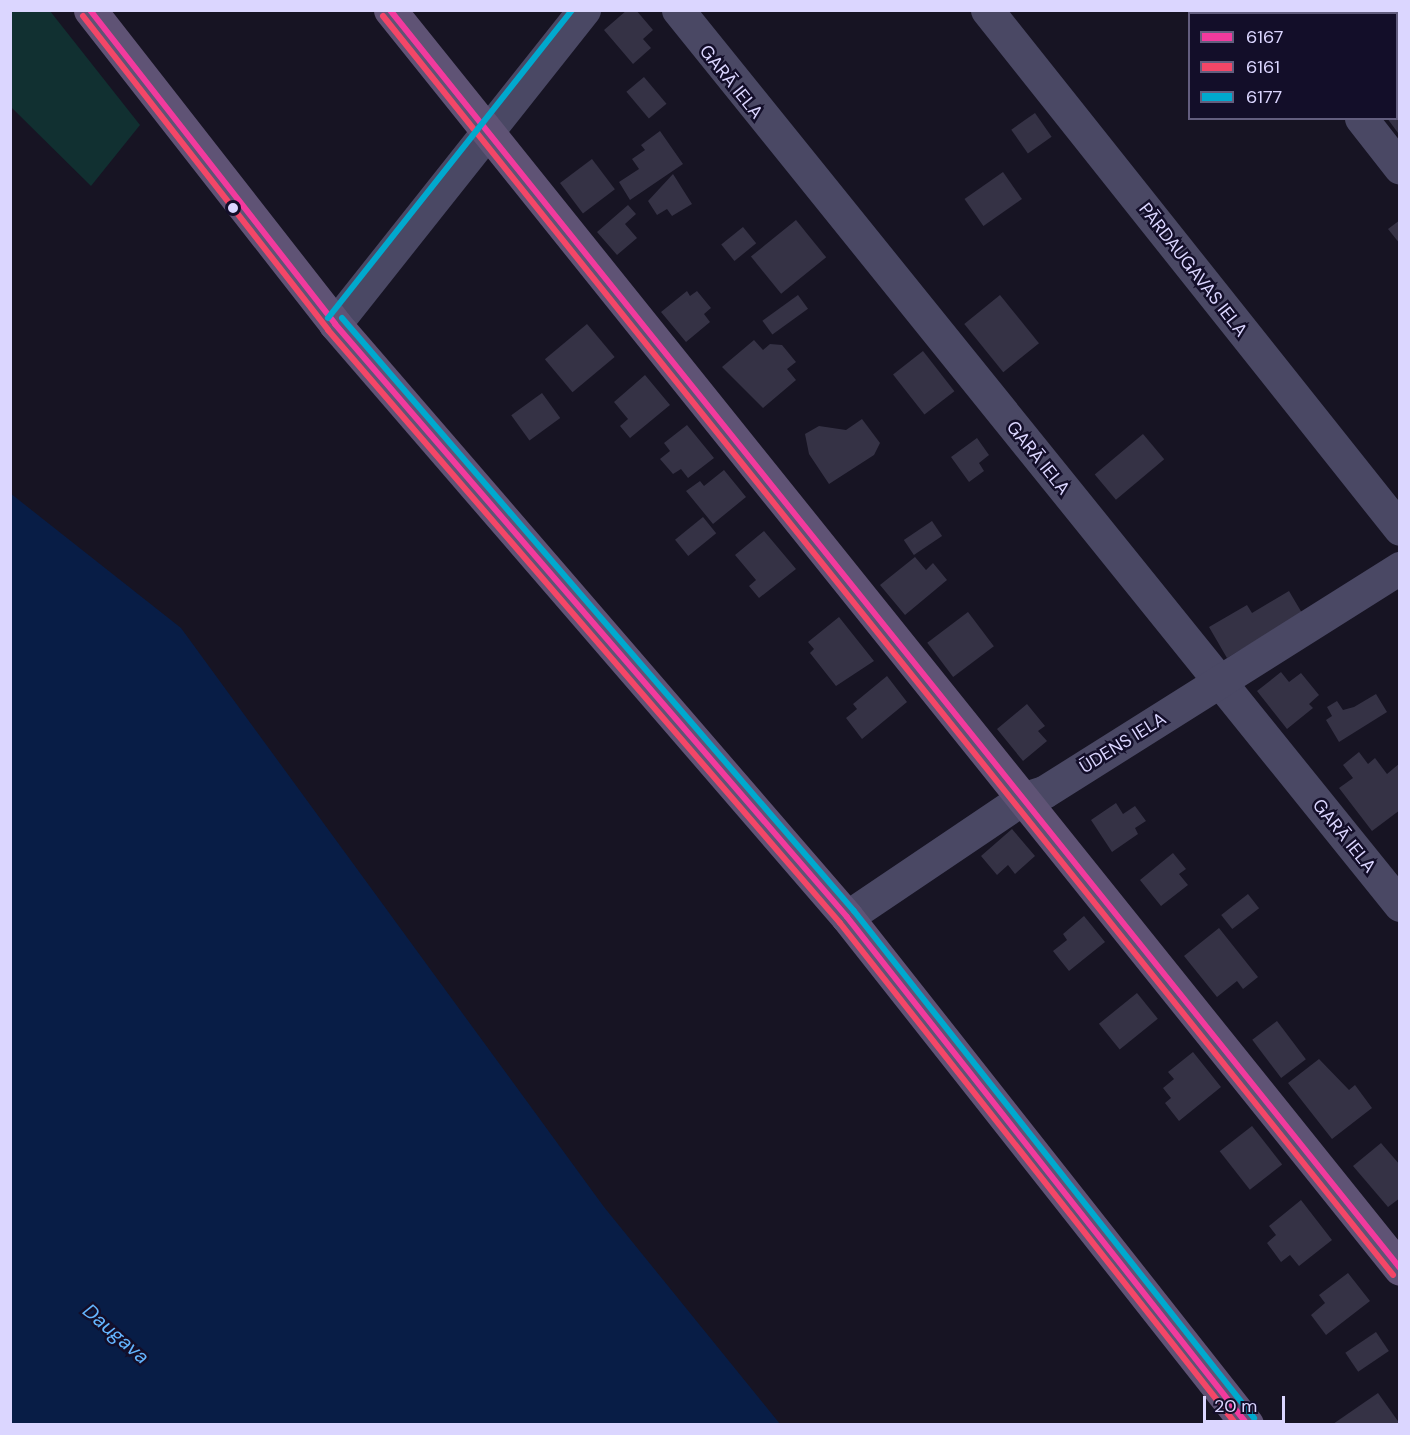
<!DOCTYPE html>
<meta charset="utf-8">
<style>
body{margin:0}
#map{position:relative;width:1410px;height:1435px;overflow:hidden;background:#171423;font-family:"DM Sans",sans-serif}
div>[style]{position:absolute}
.green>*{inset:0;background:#113031}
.water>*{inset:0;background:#081d46}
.building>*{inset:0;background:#353245;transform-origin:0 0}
.minor>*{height:33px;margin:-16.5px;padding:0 16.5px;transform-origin:16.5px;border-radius:16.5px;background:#4a4864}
.major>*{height:33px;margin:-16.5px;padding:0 16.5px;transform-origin:16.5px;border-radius:16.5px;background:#5f5375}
.bus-1>*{height:6px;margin:-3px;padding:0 3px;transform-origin:3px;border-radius:3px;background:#f13a9d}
.bus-2>*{height:6px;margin:-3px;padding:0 3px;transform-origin:3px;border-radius:3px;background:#f34667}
.bus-3>*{height:6px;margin:-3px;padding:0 3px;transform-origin:3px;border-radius:3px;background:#00a9ce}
.dots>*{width:16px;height:16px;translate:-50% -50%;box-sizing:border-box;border:3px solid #130e29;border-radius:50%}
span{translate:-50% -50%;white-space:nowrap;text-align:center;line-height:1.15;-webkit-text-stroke:5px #130e29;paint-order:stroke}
.street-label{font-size:18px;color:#dbd6ff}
.water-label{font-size:20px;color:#64b5ff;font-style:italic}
.frame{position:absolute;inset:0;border:12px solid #dbd6ff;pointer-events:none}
.legend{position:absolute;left:1188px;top:12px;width:210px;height:108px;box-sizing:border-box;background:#130e29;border:2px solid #635e7f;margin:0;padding:8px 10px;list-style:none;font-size:18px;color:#dbd6ff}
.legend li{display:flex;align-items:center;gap:12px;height:30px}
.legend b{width:30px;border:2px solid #635e7f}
.scale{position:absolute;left:1203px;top:1396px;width:82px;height:27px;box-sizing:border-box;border:3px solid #dbd6ff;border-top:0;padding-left:8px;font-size:18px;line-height:21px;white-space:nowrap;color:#dbd6ff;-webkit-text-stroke:4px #130e29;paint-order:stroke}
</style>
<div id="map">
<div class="green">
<div style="clip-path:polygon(10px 11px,50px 11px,140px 125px,91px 186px,11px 107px)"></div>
</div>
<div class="water">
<div style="clip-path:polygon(10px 493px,181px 628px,604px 1207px,780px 1424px,11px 1424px)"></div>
</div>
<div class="building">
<div style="clip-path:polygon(627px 10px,636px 10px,653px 30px,643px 39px,651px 48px,633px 64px,604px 30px)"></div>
<div style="left:644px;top:77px;width:35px;height:23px;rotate:50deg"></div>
<div style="clip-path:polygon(1400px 89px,1400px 132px,1398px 133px,1387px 118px,1396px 118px)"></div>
<div style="left:1035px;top:113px;width:29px;height:29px;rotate:55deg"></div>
<div style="clip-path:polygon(660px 131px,683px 164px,630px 200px,619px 182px,639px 169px,632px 159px,645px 150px,641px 145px)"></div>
<div style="left:592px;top:159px;width:38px;height:40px;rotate:53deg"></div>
<div style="left:1003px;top:172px;width:33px;height:47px;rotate:55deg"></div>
<div style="clip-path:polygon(673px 174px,692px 204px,672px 216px,667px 209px,657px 215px,648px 201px)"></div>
<div style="clip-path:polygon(628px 205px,636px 214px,625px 224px,637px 238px,617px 255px,597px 232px)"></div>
<div style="left:796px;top:220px;width:48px;height:58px;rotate:51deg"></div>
<div style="clip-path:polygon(1400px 220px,1400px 244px,1388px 229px)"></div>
<div style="left:743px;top:227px;width:21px;height:28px;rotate:51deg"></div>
<div style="clip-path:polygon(687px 291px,690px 296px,697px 291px,711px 308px,704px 314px,710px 322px,686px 342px,661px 312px)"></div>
<div style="left:798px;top:295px;width:17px;height:44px;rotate:54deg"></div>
<div style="left:1000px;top:295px;width:62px;height:46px;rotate:51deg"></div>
<div style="left:587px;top:324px;width:43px;height:55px;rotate:50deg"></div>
<div style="clip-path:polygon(754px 340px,763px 350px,770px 344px,782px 345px,796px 362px,787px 369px,796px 380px,763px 408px,722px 367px)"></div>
<div style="left:923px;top:351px;width:51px;height:38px;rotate:52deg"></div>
<div style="clip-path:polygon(645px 375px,670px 405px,630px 438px,620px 426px,628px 419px,614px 402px)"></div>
<div style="left:542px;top:393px;width:31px;height:38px;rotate:54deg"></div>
<div style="clip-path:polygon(862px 419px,880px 443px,874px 455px,829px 484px,809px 454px,805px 434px,819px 426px,846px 430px)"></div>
<div style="clip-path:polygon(687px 425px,714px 458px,688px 478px,681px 469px,673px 474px,660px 459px,670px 451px,664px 443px)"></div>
<div style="left:1143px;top:434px;width:33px;height:63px;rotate:50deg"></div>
<div style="clip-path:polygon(977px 438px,989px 455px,979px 463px,984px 471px,969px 482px,951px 457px)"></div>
<div style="clip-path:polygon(724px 470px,746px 497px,713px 524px,686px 491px,700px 481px,704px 486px)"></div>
<div style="left:703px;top:517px;width:21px;height:36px;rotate:51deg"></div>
<div style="left:932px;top:521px;width:18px;height:34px;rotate:56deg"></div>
<div style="clip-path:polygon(764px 531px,796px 569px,759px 598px,749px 586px,756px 580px,735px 555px)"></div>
<div style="clip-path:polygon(915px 557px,926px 570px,933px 563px,947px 580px,905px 615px,880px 585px)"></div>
<div style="clip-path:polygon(1289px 591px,1302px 613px,1227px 658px,1209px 627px,1247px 605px,1252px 613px)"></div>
<div style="left:968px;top:612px;width:43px;height:51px;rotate:53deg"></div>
<div style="clip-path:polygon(839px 617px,874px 661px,836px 686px,810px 653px,814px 649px,808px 642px)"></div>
<div style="clip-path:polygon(1281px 672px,1289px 682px,1301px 673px,1319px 695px,1309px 704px,1313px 708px,1287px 729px,1257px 691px)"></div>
<div style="clip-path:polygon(887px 676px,907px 702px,862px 739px,846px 718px,857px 709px,853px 704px)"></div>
<div style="clip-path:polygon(1376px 694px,1387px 712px,1339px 742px,1326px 720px,1332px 716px,1327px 707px,1337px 701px,1343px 710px,1354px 707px)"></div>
<div style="clip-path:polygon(1027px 704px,1045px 726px,1038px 731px,1047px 741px,1023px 761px,997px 729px)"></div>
<div style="clip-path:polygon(1359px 752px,1368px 764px,1375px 758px,1387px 774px,1400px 763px,1400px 810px,1372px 831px,1339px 788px,1353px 778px,1343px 765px)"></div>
<div style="clip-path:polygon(1116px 803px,1123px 814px,1135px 806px,1146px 821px,1135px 828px,1138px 834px,1112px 852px,1091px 820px)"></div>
<div style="clip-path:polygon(1012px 829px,1035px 856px,1015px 874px,1008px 865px,997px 875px,981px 856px)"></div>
<div style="clip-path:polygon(1173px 853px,1186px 869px,1179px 874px,1188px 885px,1161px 906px,1140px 880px)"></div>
<div style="left:1248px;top:894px;width:18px;height:34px;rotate:52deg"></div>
<div style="clip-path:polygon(1084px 916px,1105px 942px,1069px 971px,1053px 951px,1067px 940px,1063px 934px)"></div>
<div style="clip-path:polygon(1219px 928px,1258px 977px,1243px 989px,1237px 981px,1217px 997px,1184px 956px)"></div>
<div style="left:1137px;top:993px;width:33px;height:49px;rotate:51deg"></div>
<div style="left:1277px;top:1021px;width:48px;height:31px;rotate:53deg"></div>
<div style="clip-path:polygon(1193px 1052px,1221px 1087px,1179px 1121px,1165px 1103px,1171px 1098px,1163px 1088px,1174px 1079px,1168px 1072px)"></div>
<div style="clip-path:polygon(1319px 1059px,1349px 1090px,1355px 1085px,1372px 1108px,1332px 1139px,1288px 1083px)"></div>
<div style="left:1252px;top:1126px;width:49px;height:41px;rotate:52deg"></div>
<div style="clip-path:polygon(1381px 1143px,1400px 1165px,1400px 1198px,1388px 1207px,1353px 1166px)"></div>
<div style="clip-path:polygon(1301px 1200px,1332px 1240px,1299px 1266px,1290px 1255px,1281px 1262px,1267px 1243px,1276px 1235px,1269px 1226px)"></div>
<div style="clip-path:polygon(1348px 1273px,1370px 1301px,1326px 1335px,1311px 1315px,1325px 1303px,1319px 1295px)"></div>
<div style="left:1376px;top:1332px;width:23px;height:37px;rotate:56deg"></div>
<div style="clip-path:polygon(1378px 1393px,1400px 1424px,1333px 1424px)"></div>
</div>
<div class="minor">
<div style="left:678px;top:10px;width:1150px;rotate:51.11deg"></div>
<div style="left:987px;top:10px;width:663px;rotate:51.49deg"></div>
<div style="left:1276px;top:10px;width:4px;rotate:63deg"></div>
<div style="left:1361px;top:118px;width:63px;rotate:52deg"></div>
<div style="left:335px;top:324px;width:401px;rotate:-51.6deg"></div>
<div style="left:847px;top:917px;width:211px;rotate:-34deg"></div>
<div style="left:1022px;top:799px;width:23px;rotate:-18deg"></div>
<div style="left:1044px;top:792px;width:421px;rotate:-32.2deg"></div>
</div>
<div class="major">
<div style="left:90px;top:10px;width:398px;rotate:52deg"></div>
<div style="left:335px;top:324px;width:783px;rotate:49.19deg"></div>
<div style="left:847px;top:917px;width:646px;rotate:51.73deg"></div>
<div style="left:390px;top:10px;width:1614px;rotate:51.26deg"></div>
</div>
<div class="bus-1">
<div style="left:90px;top:10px;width:398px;rotate:52deg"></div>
<div style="left:335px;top:324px;width:783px;rotate:49.19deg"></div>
<div style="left:847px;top:917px;width:646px;rotate:51.73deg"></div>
<div style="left:390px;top:10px;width:1613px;rotate:51.24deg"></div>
</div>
<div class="bus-2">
<div style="left:83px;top:16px;width:398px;rotate:52deg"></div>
<div style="left:328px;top:330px;width:783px;rotate:49.19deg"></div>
<div style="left:840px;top:923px;width:639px;rotate:51.68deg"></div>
<div style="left:383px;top:16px;width:1614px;rotate:51.26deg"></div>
</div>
<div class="bus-3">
<div style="left:328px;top:318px;width:393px;rotate:-51.6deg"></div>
<div style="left:342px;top:318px;width:783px;rotate:49.19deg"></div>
<div style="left:854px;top:911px;width:646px;rotate:51.73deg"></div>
</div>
<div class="dots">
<div style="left:233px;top:208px;background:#dbd6ff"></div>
</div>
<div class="street-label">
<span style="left:731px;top:82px;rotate:51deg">GARĀ IELA</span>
<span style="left:1193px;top:270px;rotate:52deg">PĀRDAUGAVAS IELA</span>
<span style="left:1038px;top:458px;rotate:51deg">GARĀ IELA</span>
<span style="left:1123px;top:743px;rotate:-32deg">ŪDENS IELA</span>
<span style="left:1344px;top:836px;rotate:51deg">GARĀ IELA</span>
</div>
<div class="water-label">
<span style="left:116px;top:1334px;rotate:41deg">Daugava</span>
</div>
<div class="frame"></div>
<ul class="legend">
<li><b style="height:8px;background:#f13a9d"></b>6167</li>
<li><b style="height:8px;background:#f34667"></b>6161</li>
<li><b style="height:8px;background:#00a9ce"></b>6177</li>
</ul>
<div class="scale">20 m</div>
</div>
